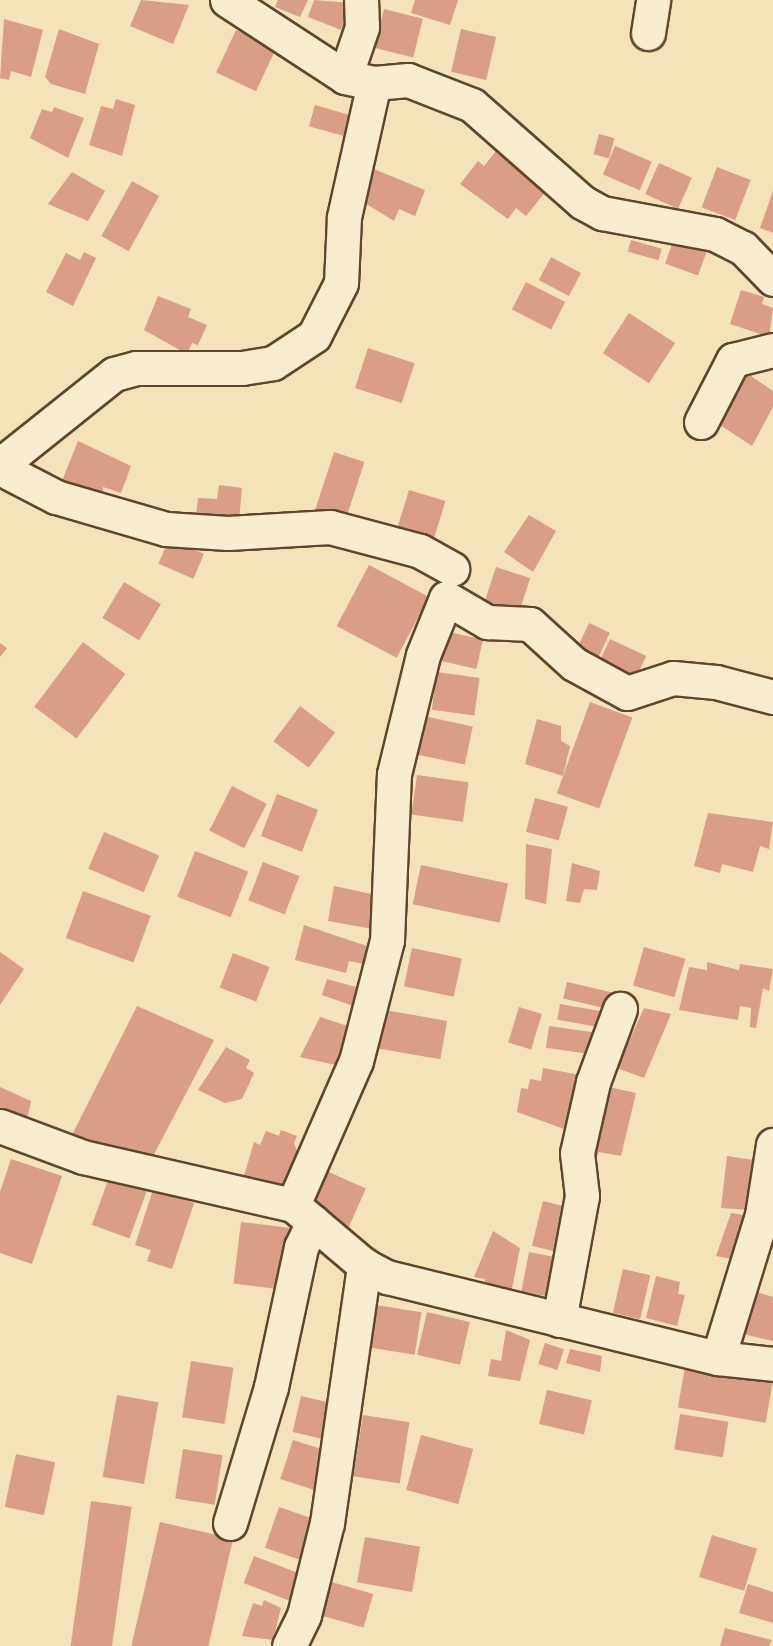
<!DOCTYPE html>
<style>
body{margin:0}
#map{position:relative;width:773px;height:1646px;overflow:hidden;background:#f4e2b8;font-family:"IM FELL English",serif}
div>[style]{position:absolute}
.building>*{inset:0;background:#da9d85;transform-origin:0 0}
.roads{filter:drop-shadow(2px 0 #60462e) drop-shadow(-2px 0 #60462e) drop-shadow(0 2px #60462e) drop-shadow(0 -2px #60462e)}
.minor>*{height:33px;margin:-16.5px;padding:0 16.5px;transform-origin:16.5px;border-radius:16.5px;background:#f8ecd1}
span{translate:-50% -50%;white-space:nowrap;text-align:center;line-height:1.15;-webkit-text-stroke:6px #f8ecd1;paint-order:stroke}
</style>
<div id="map">
<div class="building">
<div style="clip-path:polygon(141px 0,189px 5px,173px 44px,130px 26px)"></div>
<div style="clip-path:polygon(278px 0,308px 0,300px 17px,275px 7px)"></div>
<div style="clip-path:polygon(314px 0,351px 3px,341px 30px,308px 17px)"></div>
<div style="clip-path:polygon(415px 0,458px 0,450px 25px,411px 13px)"></div>
<div style="left:384px;top:9px;width:40px;height:40px;rotate:14deg"></div>
<div style="clip-path:polygon(4px 19px,43px 30px,31px 77px,11px 71px,9px 80px,0 78px)"></div>
<div style="clip-path:polygon(59px 29px,99px 44px,85px 94px,51px 84px,45px 77px)"></div>
<div style="left:461px;top:29px;width:36px;height:44px;rotate:13deg"></div>
<div style="left:236px;top:30px;width:44px;height:47px;rotate:25deg"></div>
<div style="clip-path:polygon(116px 99px,135px 105px,122px 156px,89px 145px,101px 106px,113px 109px)"></div>
<div style="left:315px;top:105px;width:36px;height:22px;rotate:16deg"></div>
<div style="clip-path:polygon(54px 107px,84px 118px,68px 158px,30px 138px,42px 109px,52px 112px)"></div>
<div style="left:599px;top:134px;width:16px;height:21px;rotate:15deg"></div>
<div style="left:615px;top:146px;width:40px;height:31px;rotate:23deg"></div>
<div style="clip-path:polygon(497px 150px,546px 191px,526px 216px,516px 208px,508px 219px,460px 184px,478px 161px,484px 166px)"></div>
<div style="left:659px;top:163px;width:36px;height:34px;rotate:24deg"></div>
<div style="clip-path:polygon(364px 165px,425px 190px,415px 216px,399px 209px,394px 221px,352px 195px)"></div>
<div style="left:717px;top:167px;width:36px;height:43px;rotate:21deg"></div>
<div style="clip-path:polygon(72px 172px,105px 191px,88px 221px,48px 204px)"></div>
<div style="left:132px;top:181px;width:31px;height:63px;rotate:29deg"></div>
<div style="clip-path:polygon(773px 191px,773px 233px,760px 228px)"></div>
<div style="left:674px;top:239px;width:35px;height:26px;rotate:20deg"></div>
<div style="left:631px;top:240px;width:32px;height:12px;rotate:16deg"></div>
<div style="clip-path:polygon(84px 252px,96px 258px,73px 306px,46px 292px,66px 253px,80px 260px)"></div>
<div style="left:551px;top:257px;width:34px;height:26px;rotate:28deg"></div>
<div style="left:526px;top:282px;width:44px;height:31px;rotate:27deg"></div>
<div style="clip-path:polygon(741px 290px,764px 297px,762px 304px,773px 308px,769px 337px,730px 324px)"></div>
<div style="clip-path:polygon(158px 296px,191px 309px,188px 317px,207px 325px,198px 345px,192px 343px,187px 354px,144px 330px)"></div>
<div style="left:629px;top:313px;width:55px;height:48px;rotate:33deg"></div>
<div style="left:368px;top:348px;width:49px;height:42px;rotate:18deg"></div>
<div style="clip-path:polygon(745px 372px,773px 391px,773px 407px,752px 446px,717px 423px)"></div>
<div style="clip-path:polygon(78px 441px,131px 466px,121px 493px,103px 487px,103px 498px,62px 481px)"></div>
<div style="left:334px;top:452px;width:32px;height:67px;rotate:18deg"></div>
<div style="clip-path:polygon(219px 485px,242px 488px,239px 520px,196px 516px,198px 498px,217px 499px)"></div>
<div style="left:409px;top:490px;width:38px;height:51px;rotate:17deg"></div>
<div style="clip-path:polygon(529px 515px,556px 531px,533px 572px,504px 552px)"></div>
<div style="left:169px;top:539px;width:38px;height:27px;rotate:23deg"></div>
<div style="left:369px;top:565px;width:68px;height:69px;rotate:28deg"></div>
<div style="left:496px;top:567px;width:36px;height:47px;rotate:18deg"></div>
<div style="left:124px;top:582px;width:43px;height:42px;rotate:31deg"></div>
<div style="left:589px;top:623px;width:23px;height:33px;rotate:25deg"></div>
<div style="left:445px;top:631px;width:39px;height:30px;rotate:13deg"></div>
<div style="left:610px;top:639px;width:40px;height:38px;rotate:25deg"></div>
<div style="left:83px;top:642px;width:53px;height:81px;rotate:37deg"></div>
<div style="clip-path:polygon(0 643px,7px 648px,0 657px)"></div>
<div style="left:437px;top:672px;width:43px;height:38px;rotate:8deg"></div>
<div style="left:590px;top:702px;width:45px;height:97px;rotate:20deg"></div>
<div style="left:300px;top:706px;width:44px;height:44px;rotate:37deg"></div>
<div style="left:419px;top:715px;width:55px;height:39px;rotate:12deg"></div>
<div style="clip-path:polygon(537px 719px,561px 726px,561px 741px,570px 746px,563px 776px,525px 764px)"></div>
<div style="left:417px;top:775px;width:52px;height:40px;rotate:8deg"></div>
<div style="left:232px;top:786px;width:39px;height:50px;rotate:27deg"></div>
<div style="left:277px;top:794px;width:44px;height:45px;rotate:21deg"></div>
<div style="left:535px;top:798px;width:34px;height:35px;rotate:15deg"></div>
<div style="clip-path:polygon(708px 813px,773px 822px,769px 849px,760px 846px,753px 872px,722px 864px,720px 873px,694px 866px)"></div>
<div style="left:104px;top:832px;width:60px;height:40px;rotate:23deg"></div>
<div style="clip-path:polygon(526px 844px,552px 849px,546px 904px,525px 899px)"></div>
<div style="left:195px;top:851px;width:57px;height:49px;rotate:21deg"></div>
<div style="left:263px;top:862px;width:39px;height:41px;rotate:21deg"></div>
<div style="clip-path:polygon(572px 863px,600px 871px,597px 890px,584px 889px,580px 903px,566px 901px)"></div>
<div style="left:421px;top:865px;width:89px;height:40px;rotate:12deg"></div>
<div style="clip-path:polygon(334px 886px,385px 897px,384px 931px,328px 921px)"></div>
<div style="left:83px;top:891px;width:72px;height:50px;rotate:20deg"></div>
<div style="clip-path:polygon(304px 925px,367px 946px,364px 964px,349px 961px,346px 973px,295px 960px)"></div>
<div style="left:644px;top:947px;width:43px;height:40px;rotate:16deg"></div>
<div style="left:412px;top:948px;width:51px;height:39px;rotate:12deg"></div>
<div style="clip-path:polygon(0 952px,24px 969px,0 1005px)"></div>
<div style="left:233px;top:953px;width:39px;height:37px;rotate:21deg"></div>
<div style="clip-path:polygon(707px 962px,739px 970px,740px 964px,773px 969px,769px 991px,763px 988px,756px 1028px,750px 1027px,751px 1008px,740px 1006px,738px 1020px,679px 1010px,689px 967px,707px 970px)"></div>
<div style="clip-path:polygon(327px 979px,367px 990px,362px 1009px,322px 995px)"></div>
<div style="left:567px;top:982px;width:49px;height:17px;rotate:13deg"></div>
<div style="left:560px;top:1004px;width:45px;height:16px;rotate:10deg"></div>
<div style="clip-path:polygon(137px 1006px,214px 1040px,152px 1158px,71px 1137px)"></div>
<div style="left:519px;top:1007px;width:24px;height:37px;rotate:17deg"></div>
<div style="clip-path:polygon(644px 1008px,671px 1014px,644px 1078px,617px 1068px)"></div>
<div style="left:385px;top:1010px;width:63px;height:39px;rotate:10deg"></div>
<div style="clip-path:polygon(320px 1017px,357px 1029px,349px 1068px,300px 1057px)"></div>
<div style="left:549px;top:1026px;width:55px;height:22px;rotate:8deg"></div>
<div style="clip-path:polygon(226px 1047px,250px 1060px,246px 1068px,254px 1073px,242px 1099px,225px 1103px,198px 1090px)"></div>
<div style="clip-path:polygon(543px 1068px,591px 1077px,578px 1134px,517px 1112px,521px 1088px,528px 1089px,530px 1079px,541px 1081px)"></div>
<div style="clip-path:polygon(604px 1086px,636px 1093px,621px 1156px,599px 1152px,595px 1161px,585px 1158px)"></div>
<div style="clip-path:polygon(0 1087px,31px 1101px,26px 1125px,0 1112px)"></div>
<div style="clip-path:polygon(281px 1130px,297px 1136px,294px 1143px,304px 1168px,290px 1197px,244px 1176px,254px 1142px,260px 1145px,266px 1131px,279px 1136px)"></div>
<div style="clip-path:polygon(727px 1156px,760px 1161px,750px 1210px,721px 1208px)"></div>
<div style="clip-path:polygon(11px 1159px,62px 1176px,32px 1264px,0 1253px,0 1192px)"></div>
<div style="left:322px;top:1169px;width:48px;height:45px;rotate:24deg"></div>
<div style="left:110px;top:1175px;width:40px;height:53px;rotate:20deg"></div>
<div style="clip-path:polygon(153px 1190px,194px 1203px,172px 1269px,147px 1261px,151px 1250px,135px 1245px)"></div>
<div style="left:543px;top:1201px;width:32px;height:46px;rotate:14deg"></div>
<div style="clip-path:polygon(731px 1213px,757px 1217px,744px 1261px,716px 1256px)"></div>
<div style="left:241px;top:1222px;width:50px;height:62px;rotate:7deg"></div>
<div style="clip-path:polygon(493px 1231px,520px 1248px,511px 1294px,483px 1288px,485px 1279px,474px 1277px)"></div>
<div style="left:529px;top:1252px;width:38px;height:40px;rotate:11deg"></div>
<div style="left:623px;top:1269px;width:28px;height:45px;rotate:13deg"></div>
<div style="clip-path:polygon(656px 1276px,680px 1282px,678px 1294px,685px 1295px,677px 1326px,646px 1318px)"></div>
<div style="clip-path:polygon(757px 1292px,773px 1297px,773px 1341px,743px 1334px)"></div>
<div style="left:376px;top:1305px;width:46px;height:43px;rotate:9deg"></div>
<div style="left:427px;top:1312px;width:44px;height:44px;rotate:13deg"></div>
<div style="clip-path:polygon(506px 1330px,530px 1340px,520px 1381px,488px 1376px,491px 1359px,501px 1361px)"></div>
<div style="left:545px;top:1343px;width:20px;height:22px;rotate:18deg"></div>
<div style="clip-path:polygon(570px 1349px,602px 1356px,600px 1372px,566px 1363px)"></div>
<div style="left:191px;top:1361px;width:43px;height:57px;rotate:9deg"></div>
<div style="left:685px;top:1367px;width:89px;height:41px;rotate:10deg"></div>
<div style="left:547px;top:1390px;width:46px;height:35px;rotate:13deg"></div>
<div style="left:117px;top:1395px;width:42px;height:83px;rotate:10deg"></div>
<div style="left:301px;top:1396px;width:43px;height:37px;rotate:13deg"></div>
<div style="left:680px;top:1414px;width:49px;height:36px;rotate:9deg"></div>
<div style="left:363px;top:1415px;width:47px;height:62px;rotate:9deg"></div>
<div style="left:421px;top:1435px;width:54px;height:57px;rotate:15deg"></div>
<div style="left:293px;top:1440px;width:40px;height:41px;rotate:18deg"></div>
<div style="left:183px;top:1449px;width:40px;height:50px;rotate:9deg"></div>
<div style="left:16px;top:1454px;width:40px;height:54px;rotate:12deg"></div>
<div style="left:91px;top:1501px;width:41px;height:146px;rotate:8deg"></div>
<div style="left:279px;top:1507px;width:46px;height:43px;rotate:19deg"></div>
<div style="left:160px;top:1522px;width:75px;height:127px;rotate:13deg"></div>
<div style="left:712px;top:1535px;width:47px;height:44px;rotate:17deg"></div>
<div style="left:365px;top:1537px;width:56px;height:46px;rotate:10deg"></div>
<div style="left:254px;top:1556px;width:59px;height:29px;rotate:21deg"></div>
<div style="left:328px;top:1581px;width:47px;height:35px;rotate:16deg"></div>
<div style="clip-path:polygon(748px 1584px,773px 1592px,773px 1623px,739px 1613px)"></div>
<div style="clip-path:polygon(264px 1600px,281px 1608px,273px 1640px,242px 1636px,253px 1603px,262px 1606px)"></div>
<div style="clip-path:polygon(725px 1628px,772px 1640px,769px 1646px,720px 1646px)"></div>
</div>
<div class="roads">
<div class="minor">
<div style="left:227px;top:0;width:141px;rotate:33.1deg"></div>
<div style="left:345px;top:77px;width:30px;rotate:12deg"></div>
<div style="left:374px;top:83px;width:34px;rotate:-5deg"></div>
<div style="left:408px;top:80px;width:69px;rotate:21.3deg"></div>
<div style="left:472px;top:105px;width:147px;rotate:41.4deg"></div>
<div style="left:582px;top:202px;width:23px;rotate:29deg"></div>
<div style="left:602px;top:213px;width:115px;rotate:10.5deg"></div>
<div style="left:715px;top:234px;width:31px;rotate:27deg"></div>
<div style="left:743px;top:248px;width:43px;rotate:45.9deg"></div>
<div style="left:648px;top:33px;width:33px;rotate:-81deg"></div>
<div style="left:345px;top:77px;width:53px;rotate:-71.2deg"></div>
<div style="left:362px;top:27px;width:27px;rotate:-92deg"></div>
<div style="left:701px;top:422px;width:70px;rotate:-62.7deg"></div>
<div style="left:733px;top:360px;width:41px;rotate:-14deg"></div>
<div style="left:0;top:465px;width:146px;rotate:-38.6deg"></div>
<div style="left:114px;top:374px;width:23px;rotate:-15deg"></div>
<div style="left:136px;top:368px;width:106px"></div>
<div style="left:242px;top:368px;width:31px;rotate:-9deg"></div>
<div style="left:273px;top:363px;width:49px;rotate:-33.4deg"></div>
<div style="left:314px;top:336px;width:59px;rotate:-63deg"></div>
<div style="left:341px;top:283px;width:66px;rotate:-87.4deg"></div>
<div style="left:344px;top:217px;width:137px;rotate:-77.4deg"></div>
<div style="left:0;top:468px;width:63px;rotate:27.4deg"></div>
<div style="left:56px;top:497px;width:115px;rotate:16.2deg"></div>
<div style="left:166px;top:529px;width:62px;rotate:3.7deg"></div>
<div style="left:228px;top:533px;width:102px;rotate:-3.4deg"></div>
<div style="left:330px;top:527px;width:93px;rotate:14.9deg"></div>
<div style="left:420px;top:551px;width:37px;rotate:29deg"></div>
<div style="left:0;top:1126px;width:89px;rotate:20.5deg"></div>
<div style="left:83px;top:1157px;width:215px;rotate:12.9deg"></div>
<div style="left:293px;top:1205px;width:93px;rotate:40.2deg"></div>
<div style="left:364px;top:1265px;width:26px;rotate:28deg"></div>
<div style="left:387px;top:1277px;width:341px;rotate:13.8deg"></div>
<div style="left:718px;top:1358px;width:55px;rotate:6.2deg"></div>
<div style="left:293px;top:1205px;width:157px;rotate:-66.4deg"></div>
<div style="left:356px;top:1061px;width:125px;rotate:-75.6deg"></div>
<div style="left:387px;top:940px;width:166px;rotate:-87.6deg"></div>
<div style="left:394px;top:774px;width:122px;rotate:-76.3deg"></div>
<div style="left:423px;top:655px;width:61px;rotate:-68deg"></div>
<div style="left:446px;top:598px;width:48px;rotate:30.3deg"></div>
<div style="left:487px;top:622px;width:43px;rotate:2.7deg"></div>
<div style="left:530px;top:624px;width:59px;rotate:42.3deg"></div>
<div style="left:574px;top:664px;width:60px;rotate:28.7deg"></div>
<div style="left:627px;top:693px;width:48px;rotate:-18.1deg"></div>
<div style="left:673px;top:678px;width:43px;rotate:5.3deg"></div>
<div style="left:716px;top:682px;width:59px;rotate:14.7deg"></div>
<div style="left:559px;top:1320px;width:126px;rotate:-79.5deg"></div>
<div style="left:582px;top:1196px;width:43px;rotate:-96.6deg"></div>
<div style="left:577px;top:1153px;width:73px;rotate:-77.3deg"></div>
<div style="left:593px;top:1082px;width:78px;rotate:-69.7deg"></div>
<div style="left:718px;top:1358px;width:150px;rotate:-72.9deg"></div>
<div style="left:762px;top:1215px;width:71px;rotate:-81.1deg"></div>
<div style="left:230px;top:1523px;width:142px;rotate:-73.2deg"></div>
<div style="left:271px;top:1387px;width:143px;rotate:-77.9deg"></div>
<div style="left:301px;top:1247px;width:28px;rotate:-64deg"></div>
<div style="left:289px;top:1646px;width:34px;rotate:-64deg"></div>
<div style="left:304px;top:1615px;width:95px;rotate:-76deg"></div>
<div style="left:327px;top:1523px;width:261px;rotate:-81.8deg"></div>
</div>
</div>
</div>
